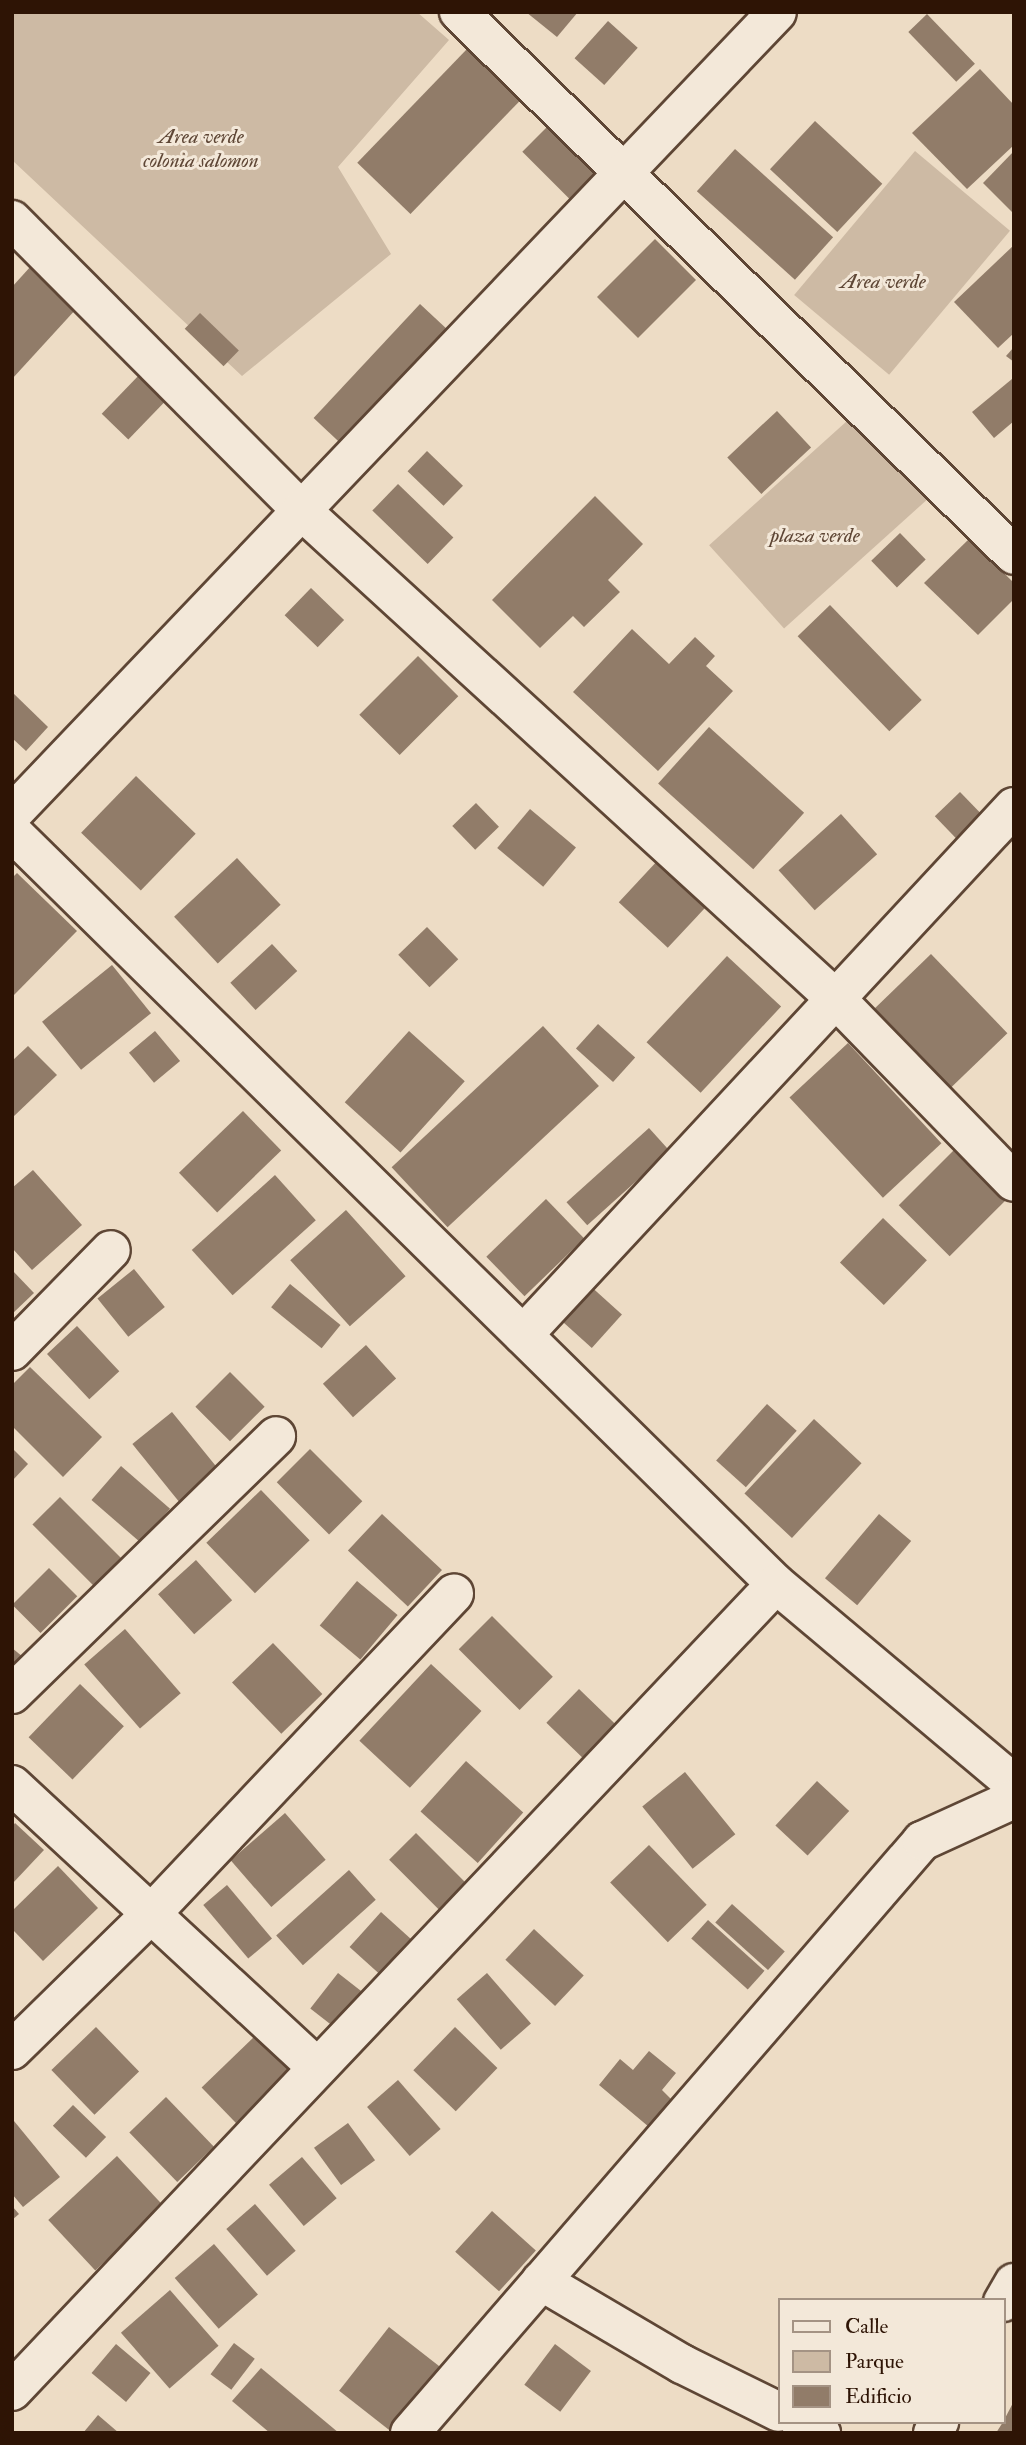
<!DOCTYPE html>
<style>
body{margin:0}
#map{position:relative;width:1026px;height:2445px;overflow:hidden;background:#eddcc5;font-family:"IM FELL Double Pica",serif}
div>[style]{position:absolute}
.green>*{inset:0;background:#cdbaa4;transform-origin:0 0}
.building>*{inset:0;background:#917c69;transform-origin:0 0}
.roads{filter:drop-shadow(2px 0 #5e4635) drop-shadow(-2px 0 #5e4635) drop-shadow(0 2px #5e4635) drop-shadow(0 -2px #5e4635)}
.minor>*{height:38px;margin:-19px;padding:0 19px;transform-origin:19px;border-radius:19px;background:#f3e8d9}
span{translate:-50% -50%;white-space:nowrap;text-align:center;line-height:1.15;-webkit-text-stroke:6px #f3e8d9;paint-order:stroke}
.park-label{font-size:21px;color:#5e4635;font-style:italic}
.frame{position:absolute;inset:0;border:14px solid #2e1405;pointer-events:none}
.legend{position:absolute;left:778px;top:2298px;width:228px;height:126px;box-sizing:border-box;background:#f3e8d9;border:2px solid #a49384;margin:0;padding:9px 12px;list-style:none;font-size:21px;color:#2e1405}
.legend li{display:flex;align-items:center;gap:14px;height:35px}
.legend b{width:35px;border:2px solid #a49384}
</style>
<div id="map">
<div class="green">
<div style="clip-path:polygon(12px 12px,417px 12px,449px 40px,338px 167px,391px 254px,242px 376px,12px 160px)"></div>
<div style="left:915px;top:151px;width:124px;height:188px;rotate:40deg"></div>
<div style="left:857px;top:412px;width:112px;height:199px;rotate:48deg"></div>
</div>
<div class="building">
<div style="clip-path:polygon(526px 12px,578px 12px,557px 37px)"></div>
<div style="left:927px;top:14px;width:69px;height:26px;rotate:46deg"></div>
<div style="left:608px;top:21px;width:40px;height:50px;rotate:42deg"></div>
<div style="left:467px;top:49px;width:74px;height:158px;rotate:44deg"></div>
<div style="clip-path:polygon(980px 69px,1014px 105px,1014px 145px,967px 189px,912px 133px)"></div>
<div style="left:815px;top:121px;width:92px;height:66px;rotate:43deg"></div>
<div style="left:552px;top:122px;width:76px;height:42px;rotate:45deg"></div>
<div style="left:735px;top:149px;width:132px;height:57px;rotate:42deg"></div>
<div style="clip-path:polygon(1014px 151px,1014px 214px,983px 183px)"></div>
<div style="left:655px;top:239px;width:58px;height:82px;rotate:45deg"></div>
<div style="clip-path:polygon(1014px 245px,1014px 333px,998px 348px,954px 302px)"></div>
<div style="clip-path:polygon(31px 266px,77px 308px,12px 379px,12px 287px)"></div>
<div style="left:420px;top:304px;width:47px;height:156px;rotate:43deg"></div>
<div style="left:200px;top:313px;width:54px;height:22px;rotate:44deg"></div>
<div style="clip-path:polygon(1014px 347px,1014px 362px,1006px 356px)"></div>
<div style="left:142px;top:372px;width:37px;height:58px;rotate:44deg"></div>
<div style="clip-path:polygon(1012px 379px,1014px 421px,994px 438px,972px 412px)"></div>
<div style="left:777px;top:411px;width:50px;height:68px;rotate:47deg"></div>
<div style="left:427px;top:451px;width:50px;height:28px;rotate:44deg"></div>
<div style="left:398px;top:484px;width:77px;height:37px;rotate:44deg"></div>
<div style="clip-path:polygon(595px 496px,643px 544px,608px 580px,620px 592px,584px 627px,573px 616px,540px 648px,492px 600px)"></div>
<div style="left:900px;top:533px;width:37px;height:40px;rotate:46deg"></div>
<div style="clip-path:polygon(969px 539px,1014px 583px,1014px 599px,978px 635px,924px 583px)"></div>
<div style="left:311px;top:588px;width:46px;height:38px;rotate:44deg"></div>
<div style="left:830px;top:605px;width:132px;height:45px;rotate:46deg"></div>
<div style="clip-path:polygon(632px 629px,669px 664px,695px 637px,715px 656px,706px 666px,733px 691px,658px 771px,573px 692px)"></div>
<div style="left:418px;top:656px;width:57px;height:83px;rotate:45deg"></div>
<div style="clip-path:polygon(12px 692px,48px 727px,26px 751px,12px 738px)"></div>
<div style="left:709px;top:727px;width:128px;height:76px;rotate:42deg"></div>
<div style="left:136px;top:776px;width:83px;height:79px;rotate:44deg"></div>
<div style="left:960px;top:792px;width:45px;height:35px;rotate:46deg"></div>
<div style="left:476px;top:803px;width:33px;height:33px;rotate:46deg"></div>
<div style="left:530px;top:809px;width:60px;height:51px;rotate:40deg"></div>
<div style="left:841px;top:814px;width:54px;height:84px;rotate:48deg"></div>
<div style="left:237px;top:858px;width:64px;height:86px;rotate:47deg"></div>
<div style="left:659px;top:859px;width:67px;height:59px;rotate:43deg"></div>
<div style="clip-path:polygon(17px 873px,77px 931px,12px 997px,12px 878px)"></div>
<div style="left:427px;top:927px;width:45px;height:40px;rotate:46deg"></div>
<div style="left:272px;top:944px;width:37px;height:57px;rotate:47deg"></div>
<div style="left:931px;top:954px;width:110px;height:78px;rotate:46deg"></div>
<div style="left:727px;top:956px;width:74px;height:118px;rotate:43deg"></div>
<div style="left:112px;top:965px;width:62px;height:90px;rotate:51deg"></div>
<div style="left:598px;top:1024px;width:50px;height:33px;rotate:42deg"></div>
<div style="left:543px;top:1026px;width:82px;height:207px;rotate:47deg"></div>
<div style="left:155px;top:1031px;width:39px;height:34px;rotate:50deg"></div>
<div style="left:409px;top:1031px;width:75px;height:96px;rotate:42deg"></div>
<div style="left:848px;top:1043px;width:137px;height:80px;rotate:47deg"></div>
<div style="clip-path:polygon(28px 1046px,57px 1075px,12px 1118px,12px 1061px)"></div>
<div style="left:243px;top:1111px;width:55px;height:89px;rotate:46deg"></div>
<div style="left:649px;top:1128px;width:31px;height:111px;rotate:48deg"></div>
<div style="left:956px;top:1148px;width:72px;height:81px;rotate:45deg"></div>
<div style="clip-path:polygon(33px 1170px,82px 1225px,32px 1270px,12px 1248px,12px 1188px)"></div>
<div style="left:275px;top:1175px;width:61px;height:112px;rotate:48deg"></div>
<div style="left:546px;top:1199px;width:55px;height:83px;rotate:46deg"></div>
<div style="left:346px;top:1210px;width:89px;height:75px;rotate:48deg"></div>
<div style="left:883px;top:1218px;width:61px;height:62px;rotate:44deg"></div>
<div style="left:134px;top:1269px;width:49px;height:47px;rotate:51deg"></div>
<div style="clip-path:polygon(12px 1270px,34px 1293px,12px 1314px)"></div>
<div style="left:587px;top:1283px;width:47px;height:45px;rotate:42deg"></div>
<div style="left:290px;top:1284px;width:65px;height:30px;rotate:39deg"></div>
<div style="left:77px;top:1326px;width:62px;height:41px;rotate:47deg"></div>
<div style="left:366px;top:1345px;width:45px;height:58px;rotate:48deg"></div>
<div style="clip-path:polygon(30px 1367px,102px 1437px,63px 1477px,12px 1426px,12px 1385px)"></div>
<div style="left:230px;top:1372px;width:49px;height:49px;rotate:45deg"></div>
<div style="left:767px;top:1404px;width:40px;height:76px;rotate:42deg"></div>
<div style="left:172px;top:1412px;width:78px;height:51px;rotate:51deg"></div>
<div style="left:814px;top:1419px;width:65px;height:102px;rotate:43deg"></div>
<div style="clip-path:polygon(12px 1448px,28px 1464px,12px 1481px)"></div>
<div style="left:310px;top:1449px;width:74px;height:47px;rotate:45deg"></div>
<div style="left:121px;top:1466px;width:65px;height:45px;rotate:41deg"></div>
<div style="left:261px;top:1490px;width:70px;height:76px;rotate:46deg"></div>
<div style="left:60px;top:1497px;width:87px;height:39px;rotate:45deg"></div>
<div style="left:382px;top:1514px;width:82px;height:50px;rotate:43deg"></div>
<div style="left:879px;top:1514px;width:42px;height:84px;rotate:40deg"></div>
<div style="left:196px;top:1560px;width:54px;height:51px;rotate:48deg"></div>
<div style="left:49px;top:1568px;width:40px;height:52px;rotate:45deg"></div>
<div style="left:357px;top:1581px;width:53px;height:58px;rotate:40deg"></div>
<div style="left:492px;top:1616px;width:86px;height:47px;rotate:45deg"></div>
<div style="left:125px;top:1629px;width:85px;height:54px;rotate:49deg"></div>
<div style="left:273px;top:1643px;width:71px;height:57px;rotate:46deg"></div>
<div style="clip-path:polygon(12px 1648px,28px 1661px,12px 1679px)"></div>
<div style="left:431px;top:1664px;width:69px;height:105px;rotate:43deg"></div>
<div style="left:80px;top:1684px;width:61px;height:74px;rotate:44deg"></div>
<div style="left:579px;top:1689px;width:64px;height:47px;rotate:44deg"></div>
<div style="left:466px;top:1761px;width:77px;height:68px;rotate:42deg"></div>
<div style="left:685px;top:1772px;width:80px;height:55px;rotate:51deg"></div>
<div style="left:817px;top:1781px;width:44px;height:61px;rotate:43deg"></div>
<div style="left:285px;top:1813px;width:62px;height:72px;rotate:49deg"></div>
<div style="clip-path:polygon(15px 1823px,44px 1850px,12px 1884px,12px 1827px)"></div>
<div style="left:416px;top:1833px;width:83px;height:38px;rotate:45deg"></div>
<div style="left:649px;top:1845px;width:83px;height:54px;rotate:46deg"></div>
<div style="clip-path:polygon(58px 1866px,98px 1908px,43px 1961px,12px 1929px,12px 1911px)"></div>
<div style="left:349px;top:1870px;width:40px;height:98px;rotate:48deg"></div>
<div style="left:227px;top:1885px;width:70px;height:31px;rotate:50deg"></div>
<div style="left:732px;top:1904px;width:71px;height:25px;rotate:42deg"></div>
<div style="left:381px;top:1912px;width:47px;height:47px;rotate:42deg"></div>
<div style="left:708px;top:1920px;width:76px;height:25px;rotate:42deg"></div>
<div style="left:534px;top:1929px;width:68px;height:42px;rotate:43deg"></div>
<div style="left:338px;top:1973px;width:46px;height:45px;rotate:38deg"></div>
<div style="left:487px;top:1973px;width:67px;height:40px;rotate:49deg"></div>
<div style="left:96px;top:2027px;width:62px;height:62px;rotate:46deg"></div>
<div style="left:455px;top:2027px;width:59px;height:60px;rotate:44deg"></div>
<div style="left:257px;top:2034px;width:54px;height:77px;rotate:46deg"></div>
<div style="clip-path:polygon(649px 2051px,676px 2073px,662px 2090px,671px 2099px,649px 2127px,599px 2085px,620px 2059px,633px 2070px)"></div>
<div style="left:398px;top:2080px;width:65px;height:41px;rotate:49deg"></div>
<div style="left:166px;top:2097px;width:69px;height:51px;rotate:46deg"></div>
<div style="left:73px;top:2105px;width:46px;height:29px;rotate:44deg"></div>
<div style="clip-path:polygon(14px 2121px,60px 2177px,23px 2207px,12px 2194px)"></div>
<div style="left:348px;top:2123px;width:46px;height:42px;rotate:54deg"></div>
<div style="left:117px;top:2156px;width:69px;height:94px;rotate:47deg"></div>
<div style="left:302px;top:2157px;width:54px;height:43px;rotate:50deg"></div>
<div style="left:255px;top:2204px;width:62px;height:38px;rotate:49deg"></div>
<div style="clip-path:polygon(12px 2206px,19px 2214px,12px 2220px)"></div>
<div style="left:492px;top:2211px;width:59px;height:55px;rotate:42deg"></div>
<div style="left:214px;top:2244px;width:67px;height:52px;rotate:49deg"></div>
<div style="left:170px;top:2290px;width:74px;height:65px;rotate:49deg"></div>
<div style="left:389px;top:2327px;width:72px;height:81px;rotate:38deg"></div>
<div style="left:234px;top:2343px;width:26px;height:39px;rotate:37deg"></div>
<div style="left:116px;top:2344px;width:45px;height:38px;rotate:40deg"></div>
<div style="left:555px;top:2344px;width:45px;height:51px;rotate:37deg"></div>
<div style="clip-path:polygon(261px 2368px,339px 2433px,270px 2433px,232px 2401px)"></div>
<div style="clip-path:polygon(1014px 2401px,1014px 2433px,996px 2433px,1003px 2422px)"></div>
<div style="clip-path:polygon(98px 2415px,119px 2433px,83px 2433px)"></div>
</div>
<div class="roads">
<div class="minor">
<div style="left:459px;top:12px;width:776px;rotate:44.37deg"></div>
<div style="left:12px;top:220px;width:409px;rotate:45.1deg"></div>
<div style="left:301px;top:510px;width:728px;rotate:42.44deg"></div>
<div style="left:838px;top:1001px;width:252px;rotate:45.8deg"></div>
<div style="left:12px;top:814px;width:1108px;rotate:-46.35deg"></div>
<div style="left:12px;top:832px;width:1072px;rotate:44.55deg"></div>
<div style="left:776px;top:1584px;width:311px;rotate:40deg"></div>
<div style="left:523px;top:1335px;width:721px;rotate:-47.08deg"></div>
<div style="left:12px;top:1351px;width:141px;rotate:-45.6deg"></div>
<div style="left:12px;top:1694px;width:369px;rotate:-44.3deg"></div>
<div style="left:12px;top:1785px;width:415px;rotate:42.8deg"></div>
<div style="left:12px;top:2050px;width:194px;rotate:-44.4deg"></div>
<div style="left:151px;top:1914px;width:441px;rotate:-46.6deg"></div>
<div style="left:541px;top:2281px;width:164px;rotate:30.5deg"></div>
<div style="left:682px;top:2364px;width:108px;rotate:26.3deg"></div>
<div style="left:1003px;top:2302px;width:22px;rotate:-60deg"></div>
<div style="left:12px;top:2391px;width:1111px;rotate:-46.57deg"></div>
<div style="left:800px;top:2422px;width:24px;rotate:28deg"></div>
<div style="left:410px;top:2433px;width:783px;rotate:-49.14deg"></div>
<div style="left:922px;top:1841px;width:101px;rotate:-24.5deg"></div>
<div style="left:933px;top:2433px;width:13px;rotate:-61deg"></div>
</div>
</div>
<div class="park-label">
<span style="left:201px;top:149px">Area verde<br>colonia salomon</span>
<span style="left:883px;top:282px">Area verde</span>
<span style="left:815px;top:536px">plaza verde</span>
</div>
<div class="frame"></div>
<ul class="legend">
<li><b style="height:9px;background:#f3e8d9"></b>Calle</li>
<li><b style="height:19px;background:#cdbaa4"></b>Parque</li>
<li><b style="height:19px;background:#917c69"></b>Edificio</li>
</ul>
</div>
